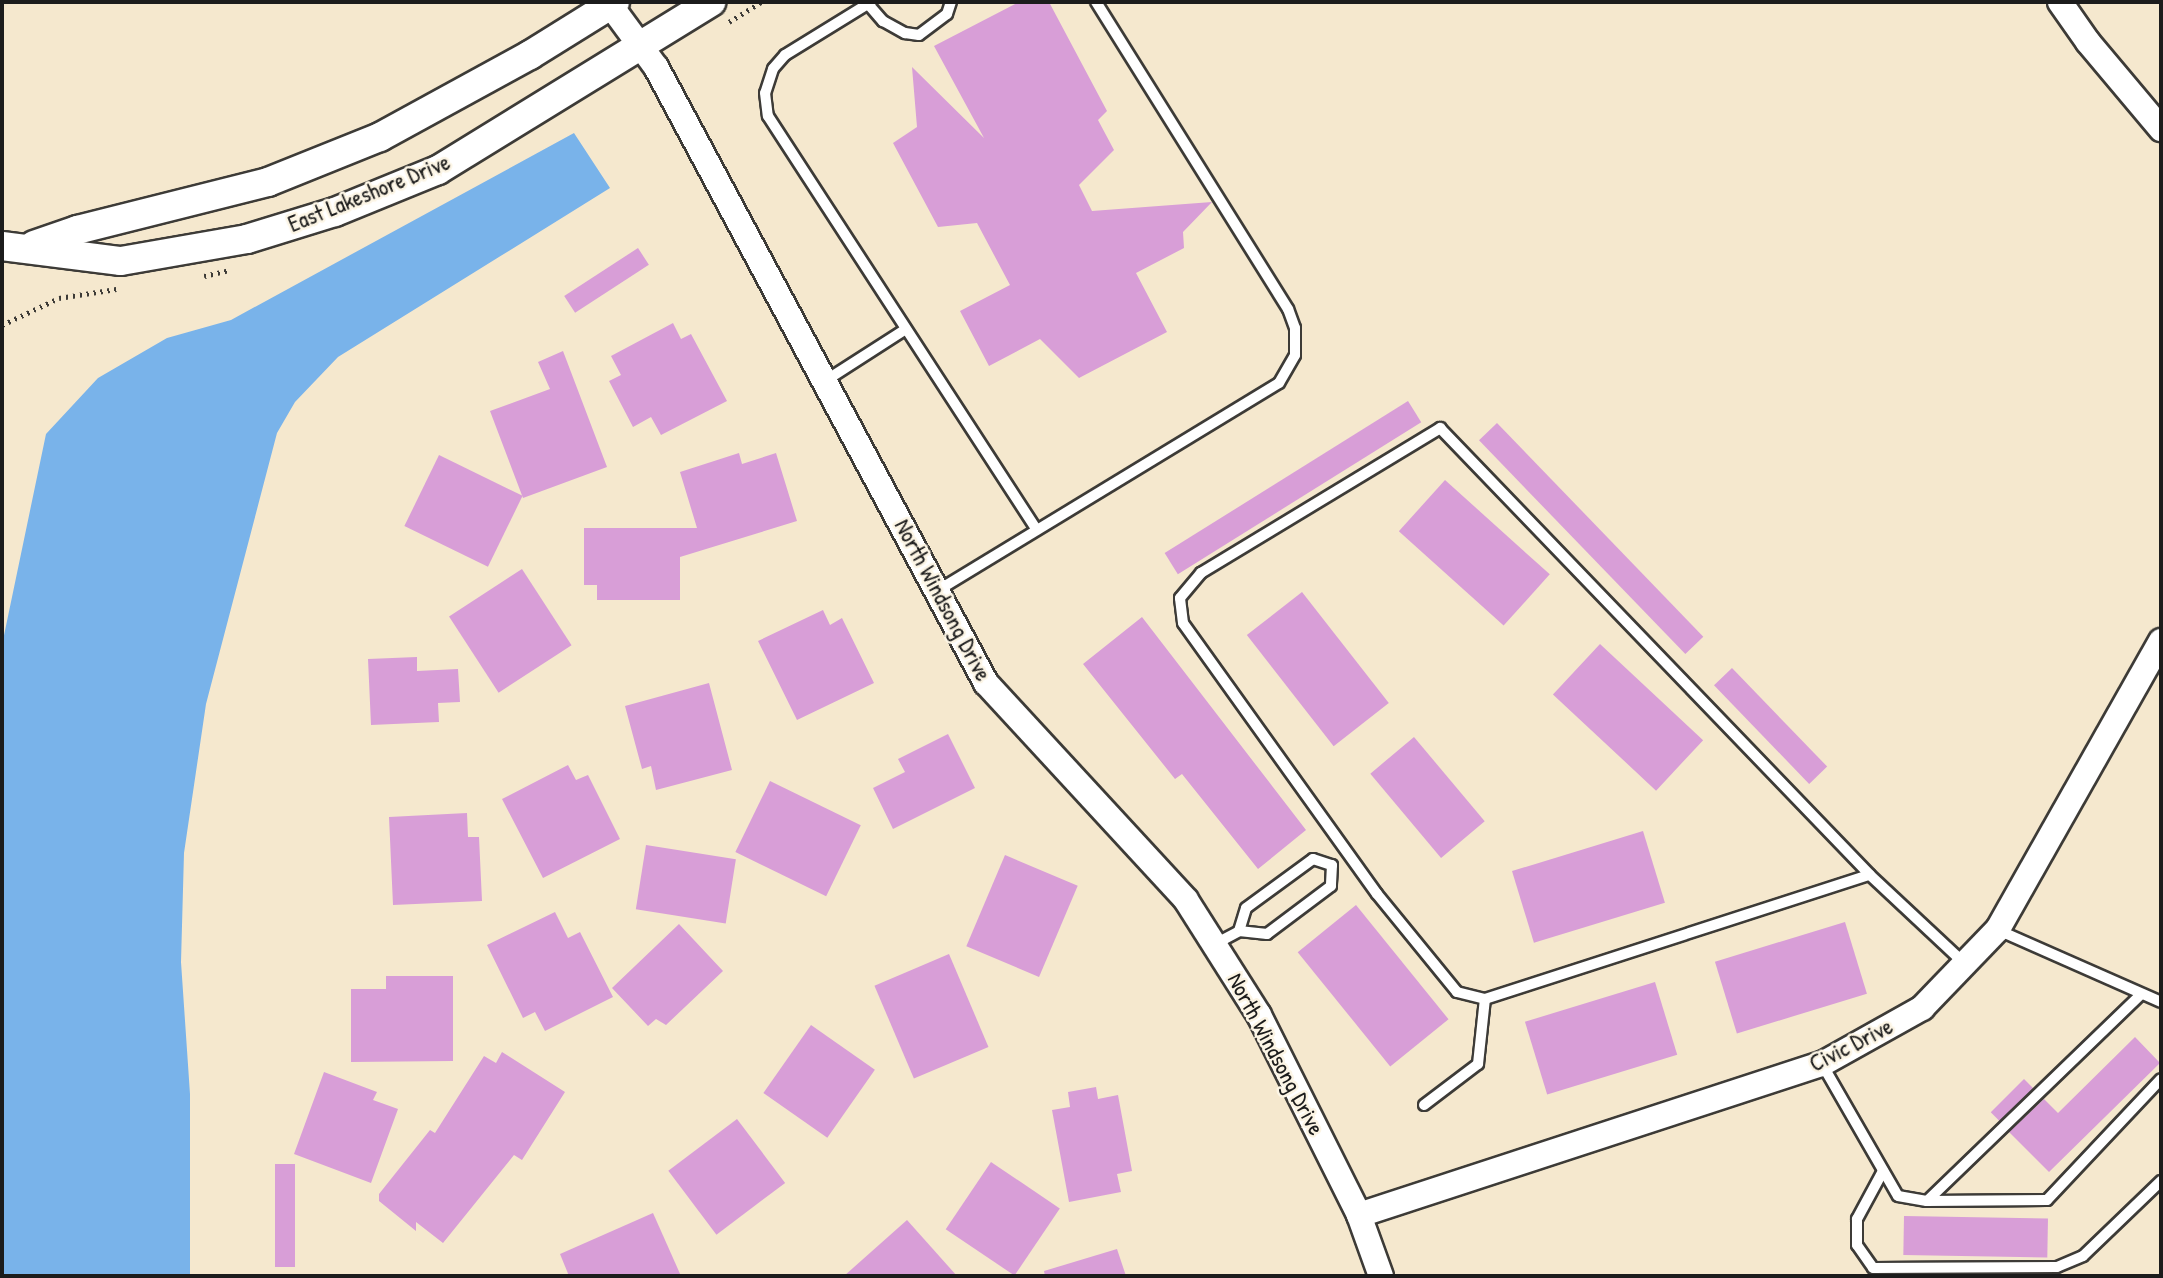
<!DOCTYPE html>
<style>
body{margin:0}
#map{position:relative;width:2163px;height:1278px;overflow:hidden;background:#f5e8ce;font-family:"Patrick Hand",sans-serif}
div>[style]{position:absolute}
.water>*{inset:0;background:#79b3ea}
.building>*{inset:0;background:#d89ed7;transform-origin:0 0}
.path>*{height:4.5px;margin-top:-2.25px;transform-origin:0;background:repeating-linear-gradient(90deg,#3d3b37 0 2px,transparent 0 7px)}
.roads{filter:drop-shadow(2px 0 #3d3b37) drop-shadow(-2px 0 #3d3b37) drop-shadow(0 2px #3d3b37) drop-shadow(0 -2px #3d3b37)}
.service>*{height:10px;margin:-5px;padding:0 5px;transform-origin:5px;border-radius:5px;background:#fff}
.tertiary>*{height:24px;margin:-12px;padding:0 12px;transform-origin:12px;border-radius:12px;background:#fff}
.secondary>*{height:28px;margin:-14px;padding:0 14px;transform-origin:14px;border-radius:14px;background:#fff}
span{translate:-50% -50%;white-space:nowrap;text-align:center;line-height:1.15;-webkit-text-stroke:5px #fcf5e5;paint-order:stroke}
.street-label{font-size:23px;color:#1c1c1c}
.frame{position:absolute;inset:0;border:4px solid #1c1c1c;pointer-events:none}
</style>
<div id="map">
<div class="water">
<div style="clip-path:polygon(574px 133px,610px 188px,338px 357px,295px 402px,277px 433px,206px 704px,184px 853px,181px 962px,190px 1094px,190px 1276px,2px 1276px,2px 645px,46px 434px,98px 378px,167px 338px,231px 320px)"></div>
</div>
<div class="building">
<div style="clip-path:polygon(1019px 2px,1049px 2px,1107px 111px,1098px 120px,1114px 150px,1079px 185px,1092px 211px,1212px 202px,1183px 232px,1184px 248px,1136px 273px,1167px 332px,1079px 378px,1040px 339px,989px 366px,960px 311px,1010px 285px,977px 223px,938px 227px,893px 143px,917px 127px,912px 67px,984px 138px,934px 46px)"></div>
<div style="left:638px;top:248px;width:20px;height:88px;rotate:57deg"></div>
<div style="clip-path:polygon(673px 323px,681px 339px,691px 334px,727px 401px,661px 435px,651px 417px,633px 427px,609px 381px,621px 375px,611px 356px)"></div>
<div style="clip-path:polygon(563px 351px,607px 467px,523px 498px,490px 411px,550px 389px,538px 362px)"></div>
<div style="left:1408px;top:401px;width:25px;height:287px;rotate:58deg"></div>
<div style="left:1497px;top:423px;width:297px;height:25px;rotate:46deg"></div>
<div style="clip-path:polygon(739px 453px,742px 464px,776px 453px,797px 521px,680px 557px,680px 600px,597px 600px,597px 585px,584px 585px,584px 528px,697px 528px,680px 472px)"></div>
<div style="left:439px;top:455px;width:93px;height:79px;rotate:26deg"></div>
<div style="left:1445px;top:480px;width:141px;height:69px;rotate:42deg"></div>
<div style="left:522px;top:569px;width:91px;height:87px;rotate:57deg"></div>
<div style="left:1302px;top:592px;width:141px;height:70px;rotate:52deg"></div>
<div style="clip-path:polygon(823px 610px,830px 625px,842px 618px,874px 683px,797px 720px,758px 641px)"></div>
<div style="clip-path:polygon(1142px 617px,1306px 830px,1258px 869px,1182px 774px,1175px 779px,1083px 664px)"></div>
<div style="left:1600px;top:644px;width:141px;height:69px;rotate:43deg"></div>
<div style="clip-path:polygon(417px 657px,417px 671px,458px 669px,460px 702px,438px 703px,439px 722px,371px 725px,368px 659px)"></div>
<div style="left:1732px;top:668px;width:137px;height:25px;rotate:46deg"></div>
<div style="clip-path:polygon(709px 683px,732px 770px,656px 790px,651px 766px,642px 769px,625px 706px)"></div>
<div style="clip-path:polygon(948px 734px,975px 788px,893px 829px,873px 788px,905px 772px,898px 759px)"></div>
<div style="left:1414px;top:737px;width:110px;height:57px;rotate:50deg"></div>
<div style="clip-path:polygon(568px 765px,576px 780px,588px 775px,620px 839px,543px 878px,502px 799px)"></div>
<div style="left:770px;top:781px;width:101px;height:79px;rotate:26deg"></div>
<div style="clip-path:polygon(467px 813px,468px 837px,479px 837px,482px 901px,393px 905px,389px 817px)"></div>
<div style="left:1643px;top:831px;width:75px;height:137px;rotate:73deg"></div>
<div style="left:646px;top:845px;width:91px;height:65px;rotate:9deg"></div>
<div style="left:1005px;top:855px;width:79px;height:99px;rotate:23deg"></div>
<div style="left:1356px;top:905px;width:147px;height:75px;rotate:51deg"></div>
<div style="clip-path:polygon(555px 912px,568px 938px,580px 932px,613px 997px,545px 1031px,535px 1012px,523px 1018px,487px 945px)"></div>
<div style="left:1845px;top:922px;width:75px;height:136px;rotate:73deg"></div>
<div style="clip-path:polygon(679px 924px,723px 971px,666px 1025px,656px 1019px,648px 1026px,612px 988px)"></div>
<div style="left:949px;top:954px;width:101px;height:81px;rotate:67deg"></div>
<div style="clip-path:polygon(386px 976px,453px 976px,453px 1061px,351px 1062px,351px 989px,386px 989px)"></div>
<div style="left:1655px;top:982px;width:76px;height:136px;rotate:73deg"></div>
<div style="left:811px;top:1025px;width:78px;height:83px;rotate:35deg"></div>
<div style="clip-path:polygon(2135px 1037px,2160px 1063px,2049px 1172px,2009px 1132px,2044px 1099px,2058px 1113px)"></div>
<div style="clip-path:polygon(502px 1052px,565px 1092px,522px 1160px,514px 1155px,443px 1243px,416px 1222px,416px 1231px,379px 1201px,379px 1194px,430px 1130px,435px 1133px,484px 1056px,496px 1063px)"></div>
<div style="clip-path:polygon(324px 1072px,377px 1092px,373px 1100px,398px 1109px,371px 1183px,294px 1154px)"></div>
<div style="left:2024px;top:1079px;width:13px;height:47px;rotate:45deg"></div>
<div style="clip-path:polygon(1096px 1087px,1098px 1099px,1118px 1095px,1132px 1171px,1117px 1174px,1121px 1192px,1069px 1202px,1052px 1110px,1070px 1107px,1068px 1092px)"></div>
<div style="left:737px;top:1119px;width:80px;height:86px;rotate:53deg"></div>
<div style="left:991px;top:1162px;width:83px;height:81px;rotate:34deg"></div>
<div style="left:275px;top:1164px;width:20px;height:103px"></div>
<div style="clip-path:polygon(653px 1213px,681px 1276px,569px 1276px,560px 1254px)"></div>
<div style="left:1904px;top:1216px;width:144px;height:39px;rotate:1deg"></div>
<div style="clip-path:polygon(907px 1220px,957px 1276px,844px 1276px)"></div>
<div style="clip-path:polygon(1117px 1249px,1126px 1276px,1045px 1276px,1044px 1271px)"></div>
</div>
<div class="path">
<div style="left:729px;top:22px;width:38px;rotate:-32deg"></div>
<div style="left:204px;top:276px;width:27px;rotate:-13deg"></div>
<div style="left:2px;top:325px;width:63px;rotate:-25.3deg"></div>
<div style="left:59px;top:298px;width:58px;rotate:-9deg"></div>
</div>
<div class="roads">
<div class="service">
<div style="left:871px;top:2px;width:101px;rotate:148.4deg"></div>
<div style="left:785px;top:55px;width:18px;rotate:131deg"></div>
<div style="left:773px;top:69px;width:25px;rotate:108deg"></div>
<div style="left:765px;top:93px;width:23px;rotate:83deg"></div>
<div style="left:768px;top:116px;width:492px;rotate:57deg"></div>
<div style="left:868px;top:4px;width:23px;rotate:49deg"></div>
<div style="left:883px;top:21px;width:25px;rotate:29deg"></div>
<div style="left:905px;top:33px;width:14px;rotate:8deg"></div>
<div style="left:919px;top:35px;width:35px;rotate:-37deg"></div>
<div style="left:947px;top:14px;width:13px;rotate:-72deg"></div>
<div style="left:825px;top:381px;width:96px;rotate:-32.7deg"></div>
<div style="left:937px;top:591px;width:400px;rotate:-31.3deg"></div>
<div style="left:1279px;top:383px;width:32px;rotate:-60deg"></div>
<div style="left:1295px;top:355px;width:27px;rotate:-90deg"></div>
<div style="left:1295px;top:328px;width:20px;rotate:-110deg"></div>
<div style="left:1288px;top:309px;width:362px;rotate:-122deg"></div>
<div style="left:1313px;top:859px;width:20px;rotate:18deg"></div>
<div style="left:1332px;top:865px;width:21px;rotate:93deg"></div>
<div style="left:1331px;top:886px;width:80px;rotate:143.1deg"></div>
<div style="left:1267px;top:934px;width:28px;rotate:-174deg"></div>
<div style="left:1239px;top:931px;width:24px;rotate:-73deg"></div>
<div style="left:1246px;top:908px;width:83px;rotate:-36.2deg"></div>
<div style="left:1998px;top:930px;width:178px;rotate:23.8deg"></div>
<div style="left:1215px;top:944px;width:27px;rotate:-28deg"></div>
<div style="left:1485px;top:999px;width:29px;rotate:-166deg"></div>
<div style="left:1457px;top:992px;width:127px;rotate:-129.2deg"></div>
<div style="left:1377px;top:894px;width:333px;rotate:-125.6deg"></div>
<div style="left:1183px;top:623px;width:25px;rotate:-97deg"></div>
<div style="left:1180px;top:598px;width:33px;rotate:-50deg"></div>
<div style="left:1201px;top:573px;width:280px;rotate:-31.2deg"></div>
<div style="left:1440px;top:428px;width:620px;rotate:46.11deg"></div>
<div style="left:1822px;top:1064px;width:152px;rotate:60.1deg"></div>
<div style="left:1898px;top:1196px;width:29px;rotate:10deg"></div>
<div style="left:1927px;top:1201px;width:120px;rotate:-0.5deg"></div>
<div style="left:2047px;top:1200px;width:166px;rotate:-46.7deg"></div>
<div style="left:1424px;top:1105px;width:68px;rotate:-37.2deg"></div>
<div style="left:1478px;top:1064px;width:65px;rotate:-83.9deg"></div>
<div style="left:1485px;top:999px;width:404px;rotate:-17.9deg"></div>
<div style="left:1870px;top:875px;width:130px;rotate:43.1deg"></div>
<div style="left:1883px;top:1171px;width:55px;rotate:118.4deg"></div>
<div style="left:1857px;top:1219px;width:26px;rotate:90deg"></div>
<div style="left:1857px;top:1245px;width:28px;rotate:55deg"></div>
<div style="left:1873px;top:1268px;width:184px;rotate:-0.3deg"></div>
<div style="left:2057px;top:1267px;width:28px;rotate:-23deg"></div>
<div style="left:2083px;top:1256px;width:108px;rotate:-43.9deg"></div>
<div style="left:1927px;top:1201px;width:298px;rotate:-44deg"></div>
</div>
<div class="tertiary">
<div style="left:608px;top:2px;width:81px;rotate:53.6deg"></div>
<div style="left:656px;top:67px;width:699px;rotate:61.82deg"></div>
<div style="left:986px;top:683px;width:295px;rotate:47.3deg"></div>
<div style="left:1186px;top:900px;width:136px;rotate:57.6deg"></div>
<div style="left:1259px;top:1015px;width:224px;rotate:63.4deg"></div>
<div style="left:1359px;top:1215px;width:65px;rotate:70.2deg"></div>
<div style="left:2060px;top:2px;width:49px;rotate:55deg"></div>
<div style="left:2088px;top:42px;width:114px;rotate:50deg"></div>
<div style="left:1359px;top:1215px;width:487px;rotate:-18.1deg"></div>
<div style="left:1822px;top:1064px;width:115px;rotate:-29.2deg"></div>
<div style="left:1922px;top:1008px;width:110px;rotate:-46.1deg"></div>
<div style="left:1998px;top:929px;width:331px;rotate:-60.5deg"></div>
</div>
<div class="secondary">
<div style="left:34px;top:245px;width:46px;rotate:-19.2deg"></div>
<div style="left:77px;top:230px;width:197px;rotate:-14.1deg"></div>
<div style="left:268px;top:182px;width:121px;rotate:-21.9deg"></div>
<div style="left:380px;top:137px;width:171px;rotate:-28.7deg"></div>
<div style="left:530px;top:55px;width:100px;rotate:-31.9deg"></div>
<div style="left:2px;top:246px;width:120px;rotate:7.2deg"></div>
<div style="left:121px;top:261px;width:128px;rotate:-9.9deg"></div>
<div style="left:247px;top:239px;width:92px;rotate:-17.1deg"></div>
<div style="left:335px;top:212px;width:111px;rotate:-22.2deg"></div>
<div style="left:438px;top:170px;width:321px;rotate:-31.6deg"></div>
</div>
</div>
<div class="street-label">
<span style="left:369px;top:193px;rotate:-22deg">East Lakeshore Drive</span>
<span style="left:943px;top:600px;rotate:62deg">North Windsong Drive</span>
<span style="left:1851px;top:1045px;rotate:-27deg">Civic Drive</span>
<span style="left:1276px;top:1054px;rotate:62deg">North Windsong Drive</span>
</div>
<div class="frame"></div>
</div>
